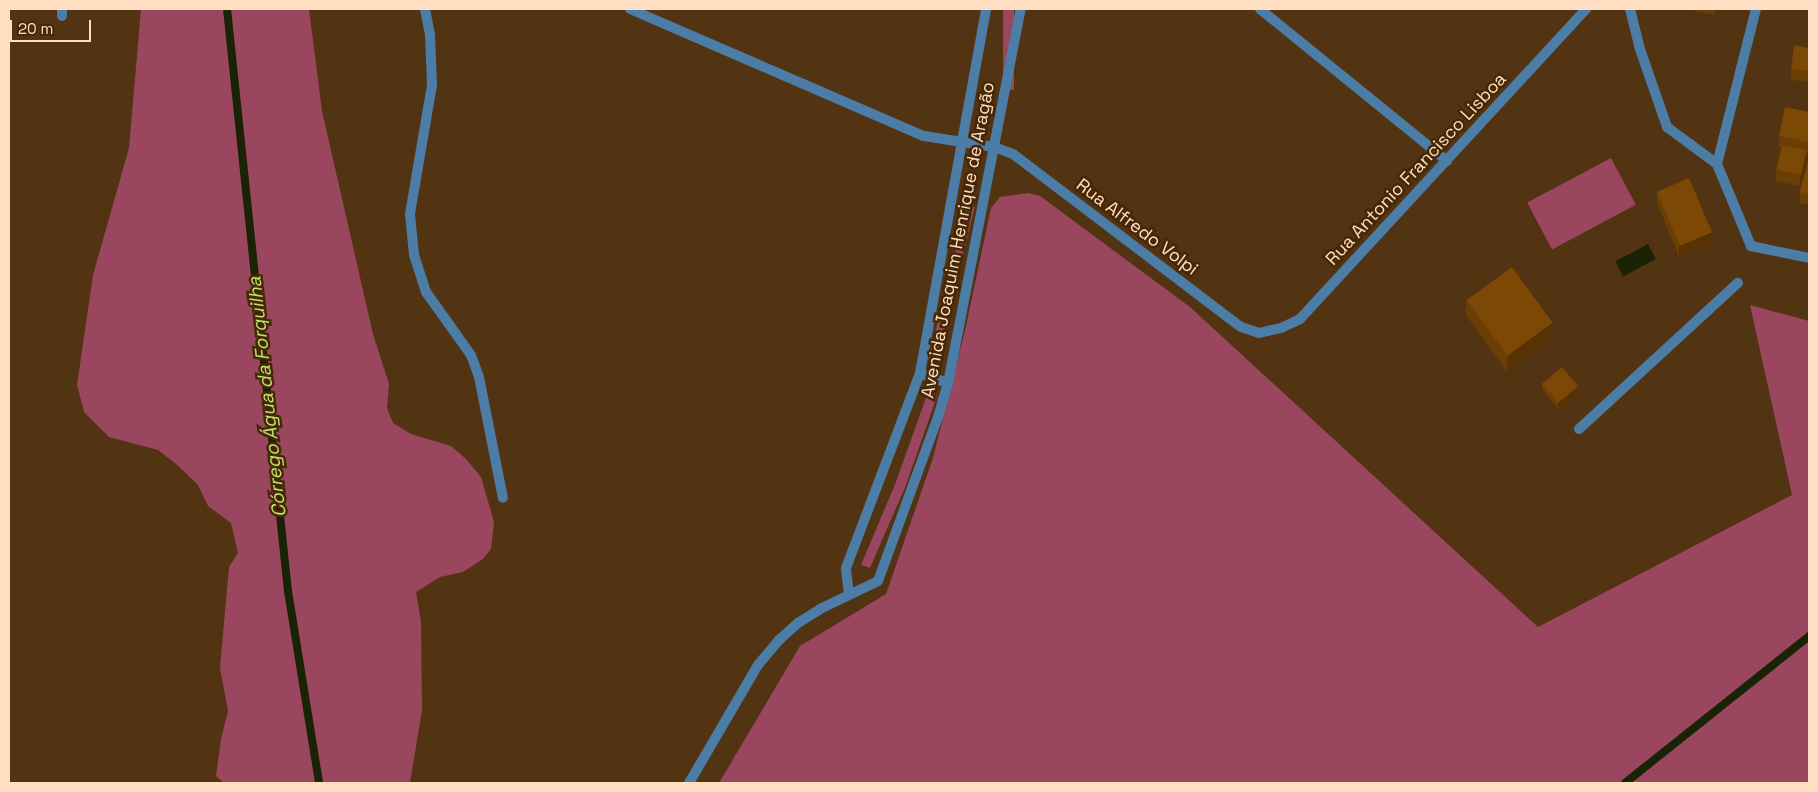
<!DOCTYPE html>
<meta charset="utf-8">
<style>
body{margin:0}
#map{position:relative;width:1818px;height:792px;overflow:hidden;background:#523312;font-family:"Space Grotesk",sans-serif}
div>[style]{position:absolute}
.green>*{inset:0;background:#9a465e;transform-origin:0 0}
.water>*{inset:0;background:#1a2306;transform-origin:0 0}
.stream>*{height:8px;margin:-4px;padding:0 4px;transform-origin:4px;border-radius:4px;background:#1a2306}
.service>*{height:10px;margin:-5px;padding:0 5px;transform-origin:5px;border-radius:5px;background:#4b7da6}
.minor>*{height:10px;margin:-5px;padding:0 5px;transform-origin:5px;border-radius:5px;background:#4b7da6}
.wall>*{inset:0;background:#6a3e04}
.shaded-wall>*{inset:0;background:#563204}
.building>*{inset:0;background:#7b4805;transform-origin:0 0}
span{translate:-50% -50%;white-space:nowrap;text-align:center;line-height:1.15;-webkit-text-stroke:5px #462806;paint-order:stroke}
.street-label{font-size:18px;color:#ffdec1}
.water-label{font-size:19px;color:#bde36b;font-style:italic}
.frame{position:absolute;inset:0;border:10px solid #ffdec1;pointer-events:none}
.scale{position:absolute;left:10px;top:20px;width:81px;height:22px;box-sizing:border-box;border:2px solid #ffdec1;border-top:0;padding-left:6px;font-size:15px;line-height:18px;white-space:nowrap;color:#ffdec1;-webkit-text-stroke:4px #462806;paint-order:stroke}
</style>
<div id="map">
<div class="green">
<div style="clip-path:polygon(141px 9px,309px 9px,322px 111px,373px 334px,389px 384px,387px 408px,393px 423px,411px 434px,451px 446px,466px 459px,481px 477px,494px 522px,491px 549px,483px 559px,463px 572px,440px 577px,416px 592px,421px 621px,422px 710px,410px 783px,224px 783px,216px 776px,221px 739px,228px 711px,220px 668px,229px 567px,238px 553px,231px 523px,208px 506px,198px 485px,175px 463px,158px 450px,109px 437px,84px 412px,77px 385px,93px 275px,129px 148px)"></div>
<div style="left:1003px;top:9px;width:11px;height:81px"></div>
<div style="left:1611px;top:158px;width:53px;height:95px;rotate:62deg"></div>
<div style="clip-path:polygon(1028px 193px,1040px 196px,1190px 307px,1538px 627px,1792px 495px,1750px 305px,1809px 321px,1809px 782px,719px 783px,800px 646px,886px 594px,933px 458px,966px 326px,991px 208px,1000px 197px)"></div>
<div style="left:967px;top:205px;width:8px;height:159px;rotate:14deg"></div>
<div style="clip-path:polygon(928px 392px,937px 396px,906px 485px,870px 568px,861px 565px,896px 482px)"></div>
</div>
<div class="water">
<div style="left:1648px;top:244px;width:17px;height:37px;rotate:62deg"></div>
</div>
<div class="stream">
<div style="left:227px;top:9px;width:585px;rotate:84.02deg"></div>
<div style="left:288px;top:591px;width:194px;rotate:80.8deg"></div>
<div style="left:1625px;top:783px;width:236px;rotate:-38.6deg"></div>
</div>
<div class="service">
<div style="left:1579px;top:429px;width:216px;rotate:-42.6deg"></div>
</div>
<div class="minor">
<div style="left:425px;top:9px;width:26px;rotate:79deg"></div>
<div style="left:430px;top:35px;width:50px;rotate:87.7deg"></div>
<div style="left:432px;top:85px;width:131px;rotate:99.7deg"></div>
<div style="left:410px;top:214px;width:41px;rotate:84.4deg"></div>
<div style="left:414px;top:255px;width:39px;rotate:72deg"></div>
<div style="left:426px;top:292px;width:77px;rotate:54.5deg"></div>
<div style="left:471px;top:355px;width:23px;rotate:70deg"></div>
<div style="left:479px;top:377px;width:123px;rotate:78.8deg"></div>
<div style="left:630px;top:9px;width:320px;rotate:23.4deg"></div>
<div style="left:924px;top:136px;width:71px;rotate:8.9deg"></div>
<div style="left:994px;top:147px;width:20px;rotate:20deg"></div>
<div style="left:1013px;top:154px;width:286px;rotate:37.2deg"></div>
<div style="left:1241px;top:327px;width:19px;rotate:18deg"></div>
<div style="left:1259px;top:333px;width:23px;rotate:-13deg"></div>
<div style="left:1281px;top:328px;width:21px;rotate:-25deg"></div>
<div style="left:1300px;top:319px;width:422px;rotate:-47.3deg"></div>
<div style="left:1260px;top:9px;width:241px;rotate:39.1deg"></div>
<div style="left:1630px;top:9px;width:41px;rotate:76deg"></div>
<div style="left:1640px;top:49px;width:83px;rotate:70.9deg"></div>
<div style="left:1667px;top:127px;width:62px;rotate:36.5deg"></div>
<div style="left:62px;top:16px;width:7px;rotate:-90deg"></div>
<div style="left:1717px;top:164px;width:160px;rotate:-75.9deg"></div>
<div style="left:1717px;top:164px;width:89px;rotate:67.5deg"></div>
<div style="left:1751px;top:246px;width:59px;rotate:11.7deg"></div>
<div style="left:920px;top:373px;width:30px;rotate:20deg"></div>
<div style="left:849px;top:594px;width:26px;rotate:-97deg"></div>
<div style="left:846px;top:568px;width:209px;rotate:-69.2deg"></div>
<div style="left:920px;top:373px;width:370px;rotate:-79.7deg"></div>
<div style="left:689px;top:783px;width:137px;rotate:-59.7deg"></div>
<div style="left:758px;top:665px;width:33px;rotate:-50deg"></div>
<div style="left:779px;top:640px;width:25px;rotate:-42deg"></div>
<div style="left:798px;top:623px;width:26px;rotate:-32deg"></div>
<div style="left:820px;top:609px;width:64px;rotate:-25.8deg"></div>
<div style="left:878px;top:581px;width:178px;rotate:-69.9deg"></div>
<div style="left:939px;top:414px;width:32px;rotate:-74deg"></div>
<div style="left:948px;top:383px;width:381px;rotate:-79deg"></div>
</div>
<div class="wall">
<div style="clip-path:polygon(1686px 9px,1715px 9px,1714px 15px)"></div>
<div style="clip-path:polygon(1809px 48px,1809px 82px,1791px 80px,1791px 69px)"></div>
<div style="clip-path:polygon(1809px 112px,1809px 153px,1806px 153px,1806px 162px,1800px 186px,1776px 181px,1776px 169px,1781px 147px,1779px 147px,1779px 136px)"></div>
<div style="clip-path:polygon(1809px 160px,1809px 205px,1800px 203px,1800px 192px)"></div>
<div style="clip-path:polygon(1657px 191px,1712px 244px,1679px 257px,1657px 203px)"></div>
<div style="clip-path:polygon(1466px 299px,1552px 340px,1507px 372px,1466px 315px)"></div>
<div style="clip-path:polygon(1542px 383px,1578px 392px,1558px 409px,1542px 389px)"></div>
</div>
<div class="shaded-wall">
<div style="clip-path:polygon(11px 47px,11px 53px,9px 62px,9px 56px)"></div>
<div style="clip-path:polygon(1806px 150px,1806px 162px,1800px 186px,1800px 175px)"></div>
<div style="clip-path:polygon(1712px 232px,1712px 244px,1679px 257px,1679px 246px)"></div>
<div style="clip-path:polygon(1552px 323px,1552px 340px,1507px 372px,1507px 356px)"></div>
<div style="clip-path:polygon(1578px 386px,1578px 392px,1558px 409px,1558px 403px)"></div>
</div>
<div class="building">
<div style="clip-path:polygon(1794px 45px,1809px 48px,1809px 71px,1791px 69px)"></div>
<div style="clip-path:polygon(9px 47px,11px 47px,9px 56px)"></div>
<div style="clip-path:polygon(1785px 107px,1809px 112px,1809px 142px,1779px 136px)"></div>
<div style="left:1782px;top:145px;width:25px;height:25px;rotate:12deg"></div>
<div style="clip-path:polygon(1808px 160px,1809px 160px,1809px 194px,1800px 192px)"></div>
<div style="left:1689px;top:178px;width:59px;height:35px;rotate:67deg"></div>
<div style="left:1512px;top:267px;width:69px;height:56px;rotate:54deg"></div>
<div style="left:1562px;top:367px;width:25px;height:26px;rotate:50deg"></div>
</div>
<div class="street-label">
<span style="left:1416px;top:169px;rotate:-47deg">Rua Antonio Francisco Lisboa</span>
<span style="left:1137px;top:227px;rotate:37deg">Rua Alfredo Volpi</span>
<span style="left:958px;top:240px;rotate:-79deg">Avenida Joaquim Henrique de Aragão</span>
</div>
<div class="water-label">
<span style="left:267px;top:397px;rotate:-96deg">Córrego Água da Forquilha</span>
</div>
<div class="frame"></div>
<div class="scale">20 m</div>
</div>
